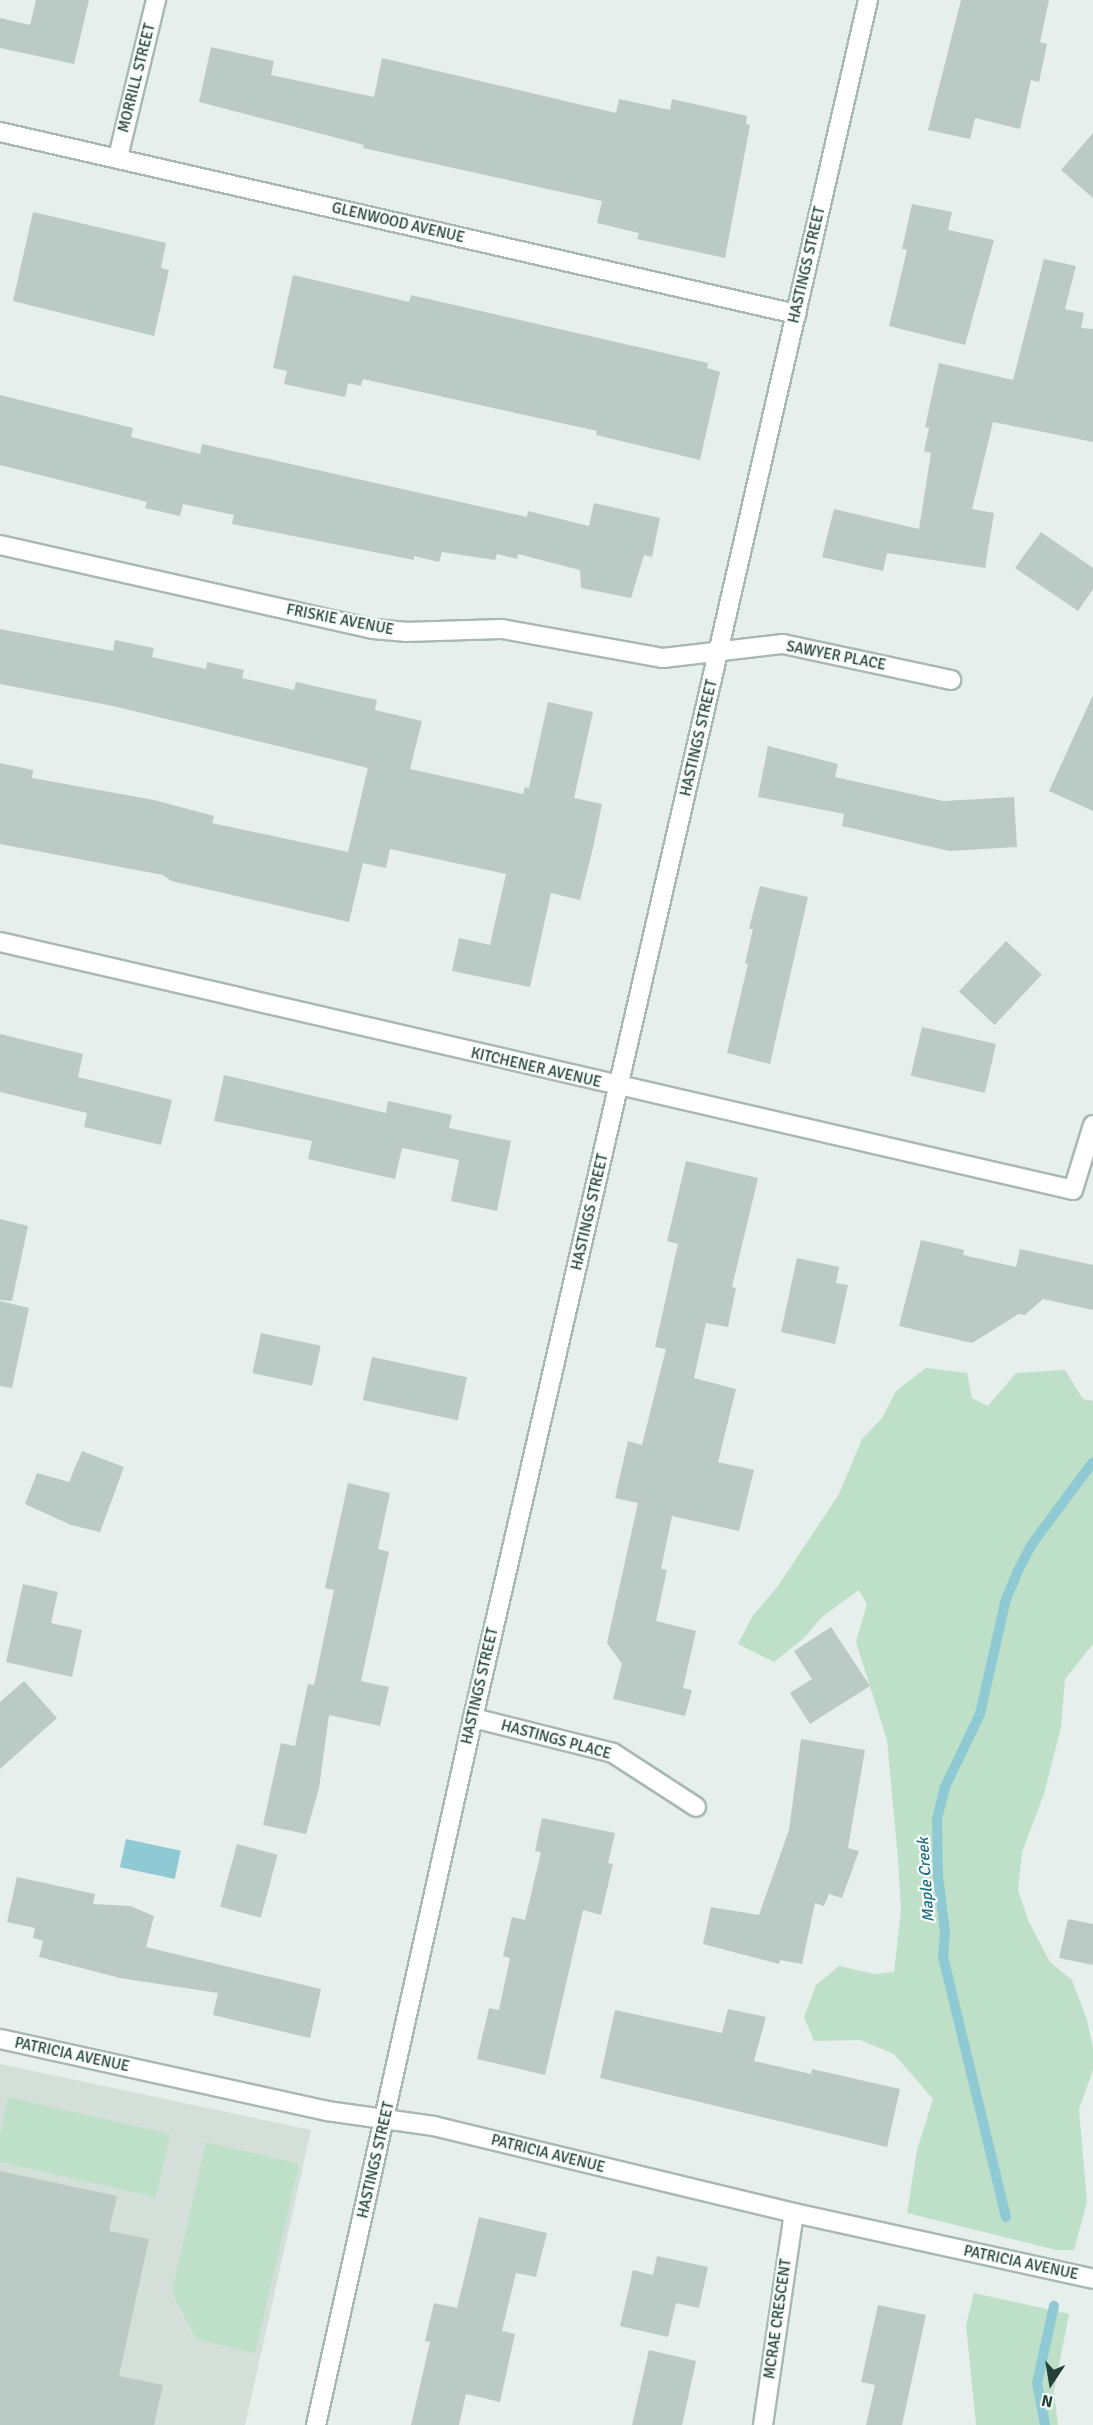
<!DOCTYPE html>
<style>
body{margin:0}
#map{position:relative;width:1093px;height:2425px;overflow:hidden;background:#e6efeb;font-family:Signika,sans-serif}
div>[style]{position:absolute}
.built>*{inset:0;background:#d4dfda}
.green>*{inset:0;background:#bfe0c8}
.water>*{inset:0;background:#8ec9d4;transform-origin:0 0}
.stream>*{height:10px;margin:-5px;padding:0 5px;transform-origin:5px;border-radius:5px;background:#8ec9d4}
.building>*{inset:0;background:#bbcac4;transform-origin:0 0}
.roads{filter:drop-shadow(2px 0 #a8b8b2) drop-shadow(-2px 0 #a8b8b2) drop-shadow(0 2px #a8b8b2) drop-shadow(0 -2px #a8b8b2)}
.minor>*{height:18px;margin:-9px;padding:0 9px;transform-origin:9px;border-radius:9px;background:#fff}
span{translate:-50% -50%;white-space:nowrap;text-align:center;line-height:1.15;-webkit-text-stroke:4.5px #f7fbf9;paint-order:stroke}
.street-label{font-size:15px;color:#24423a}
.water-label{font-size:16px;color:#1c6f80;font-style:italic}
.north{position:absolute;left:1021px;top:2353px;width:60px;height:60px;-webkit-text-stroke:4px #f7fbf9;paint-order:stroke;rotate:192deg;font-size:16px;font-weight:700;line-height:24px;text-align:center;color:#24423a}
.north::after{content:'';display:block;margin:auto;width:21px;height:27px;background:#24423a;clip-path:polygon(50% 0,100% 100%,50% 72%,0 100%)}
</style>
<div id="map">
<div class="built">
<div style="clip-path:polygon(0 2064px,311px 2130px,245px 2425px,0 2425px)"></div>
</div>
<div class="green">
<div style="clip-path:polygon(926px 1368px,967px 1373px,972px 1398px,988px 1406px,1016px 1373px,1065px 1370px,1083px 1399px,1093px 1401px,1093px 1644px,1065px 1679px,1061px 1727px,1044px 1794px,1022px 1852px,1018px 1890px,1029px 1922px,1050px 1962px,1072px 1980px,1087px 2020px,1093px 2048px,1093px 2070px,1079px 2109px,1087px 2202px,1074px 2250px,1056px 2250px,907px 2213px,917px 2150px,933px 2099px,894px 2054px,860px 2040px,814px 2041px,804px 2017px,816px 1985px,839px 1966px,874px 1974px,894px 1972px,901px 1911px,898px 1859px,887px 1740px,856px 1642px,867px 1604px,859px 1590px,822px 1617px,804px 1638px,774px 1662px,738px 1644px,752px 1617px,778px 1586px,839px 1494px,862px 1439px,882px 1418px,896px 1391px)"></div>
<div style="clip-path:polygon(8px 2097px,170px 2134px,156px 2197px,0 2162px,0 2135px)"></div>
<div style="clip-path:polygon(206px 2142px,299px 2164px,255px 2353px,196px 2339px,172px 2292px)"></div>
<div style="clip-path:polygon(974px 2293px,1069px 2314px,1054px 2391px,1058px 2425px,976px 2425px,966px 2325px)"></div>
</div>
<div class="water">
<div style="left:126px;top:1839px;width:56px;height:29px;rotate:12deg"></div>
</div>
<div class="stream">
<div style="left:1006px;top:2217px;width:268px;rotate:-103.6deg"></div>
<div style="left:943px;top:1957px;width:24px;rotate:-85deg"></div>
<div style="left:945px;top:1933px;width:58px;rotate:-96.9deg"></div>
<div style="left:938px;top:1875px;width:56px;rotate:-91deg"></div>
<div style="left:937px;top:1819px;width:33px;rotate:-76deg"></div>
<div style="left:945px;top:1787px;width:81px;rotate:-64.4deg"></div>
<div style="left:980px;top:1714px;width:118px;rotate:-77.3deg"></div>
<div style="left:1006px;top:1599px;width:30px;rotate:-67deg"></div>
<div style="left:1018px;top:1571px;width:30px;rotate:-63deg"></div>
<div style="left:1032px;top:1544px;width:102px;rotate:-53.4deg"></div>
<div style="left:1045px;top:2425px;width:43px;rotate:-100.8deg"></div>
<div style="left:1037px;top:2383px;width:79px;rotate:-77.6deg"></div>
</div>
<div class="building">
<div style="clip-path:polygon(36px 0,89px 0,74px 64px,0 48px,0 18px,30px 25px)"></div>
<div style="clip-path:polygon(961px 0,1049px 0,1040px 42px,1047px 44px,1039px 82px,1031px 80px,1020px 129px,975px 118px,970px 139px,928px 130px)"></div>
<div style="clip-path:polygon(211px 47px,274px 61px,271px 75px,374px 97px,382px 58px,616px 113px,619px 99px,670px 110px,672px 99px,747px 116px,746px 124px,750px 125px,725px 258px,637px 239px,639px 233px,597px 223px,602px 201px,363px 148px,364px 145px,199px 102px)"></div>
<div style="clip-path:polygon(1093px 133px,1093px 198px,1061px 170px)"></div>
<div style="clip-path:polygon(912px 204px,952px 212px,948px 230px,994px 240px,965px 345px,889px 326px,907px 250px,902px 249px)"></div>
<div style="clip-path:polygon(33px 212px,166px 243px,161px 268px,169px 270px,154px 336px,13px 301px)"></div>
<div style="clip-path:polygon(1044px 259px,1076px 266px,1065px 309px,1084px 313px,1081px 328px,1093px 329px,1093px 442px,993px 422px,972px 509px,994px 513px,985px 568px,887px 553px,883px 571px,822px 557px,834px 509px,919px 529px,931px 453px,924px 451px,929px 428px,925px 427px,939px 363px,1013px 380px)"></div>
<div style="clip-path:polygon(293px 275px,409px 302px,411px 295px,708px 363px,707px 368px,720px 372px,700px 460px,596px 435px,597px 431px,363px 379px,361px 386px,348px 383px,345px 397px,284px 384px,287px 371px,273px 368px)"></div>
<div style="clip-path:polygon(0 395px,133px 428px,131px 437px,200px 454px,202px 444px,527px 517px,528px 511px,589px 526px,594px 503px,660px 518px,652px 557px,644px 555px,631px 598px,581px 588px,580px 570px,518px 554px,517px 559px,497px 554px,495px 560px,442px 552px,439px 562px,414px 556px,414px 560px,232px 524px,234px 515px,183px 504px,180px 516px,145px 508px,147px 502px,0 465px)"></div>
<div style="clip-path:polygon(1041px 532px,1093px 568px,1093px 589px,1078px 611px,1015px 568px)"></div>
<div style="clip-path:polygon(0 629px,113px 651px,115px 640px,154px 648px,152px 657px,206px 669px,207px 662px,244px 670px,242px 678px,294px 690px,296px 682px,377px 700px,375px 710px,422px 721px,410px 769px,523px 794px,525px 787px,529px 788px,548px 702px,593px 712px,574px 798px,602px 804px,593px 848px,580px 900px,551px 893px,530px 987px,452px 971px,459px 938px,490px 945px,506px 874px,390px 849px,386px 868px,363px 863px,349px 922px,171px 881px,163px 875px,0 844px,0 763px,33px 770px,32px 778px,154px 800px,214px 816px,212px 823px,348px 852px,368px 768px,113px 706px,0 684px)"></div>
<div style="clip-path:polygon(1093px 695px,1093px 811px,1049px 791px)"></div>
<div style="clip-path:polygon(768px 746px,838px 764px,835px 777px,943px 801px,1014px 797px,1017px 847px,949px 851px,842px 826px,844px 814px,758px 797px)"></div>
<div style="clip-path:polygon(760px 886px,808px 897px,770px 1064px,727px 1053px,748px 964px,745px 963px,753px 929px,749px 929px)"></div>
<div style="left:1006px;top:941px;width:49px;height:69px;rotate:43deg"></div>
<div style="left:922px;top:1027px;width:76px;height:50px;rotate:13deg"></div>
<div style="clip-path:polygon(0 1034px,83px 1054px,78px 1077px,172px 1100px,161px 1145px,84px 1127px,87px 1113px,0 1092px)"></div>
<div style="clip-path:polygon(224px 1075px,386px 1113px,388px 1101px,452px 1115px,449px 1128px,511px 1141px,497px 1211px,451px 1201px,459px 1160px,402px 1148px,395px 1179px,308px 1159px,312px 1141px,214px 1121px)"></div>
<div style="clip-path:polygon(686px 1161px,758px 1178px,732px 1287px,736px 1288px,728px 1327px,706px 1323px,694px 1378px,736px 1389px,718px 1462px,754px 1470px,739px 1531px,672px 1516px,661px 1569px,667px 1570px,656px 1621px,696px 1631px,683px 1688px,692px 1690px,685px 1716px,613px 1699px,622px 1664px,607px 1643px,638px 1503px,615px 1498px,628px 1441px,642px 1445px,666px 1349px,655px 1347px,678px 1244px,667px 1241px)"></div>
<div style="clip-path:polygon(0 1219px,28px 1226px,12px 1301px,0 1300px)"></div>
<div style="clip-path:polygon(921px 1240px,964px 1250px,963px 1255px,1016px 1267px,1020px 1249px,1093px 1265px,1093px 1310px,1043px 1299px,1025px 1315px,1019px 1314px,972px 1343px,899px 1326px)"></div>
<div style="clip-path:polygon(797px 1258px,839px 1267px,836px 1283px,848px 1285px,835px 1344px,781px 1332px)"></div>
<div style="clip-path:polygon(0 1301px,29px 1308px,12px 1388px,0 1386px)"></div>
<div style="left:261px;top:1333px;width:61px;height:41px;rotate:12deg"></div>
<div style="left:372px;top:1357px;width:97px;height:44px;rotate:12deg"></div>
<div style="clip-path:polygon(82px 1451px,124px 1467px,100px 1532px,71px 1525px,25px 1504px,37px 1473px,69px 1482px)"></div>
<div style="clip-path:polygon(348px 1483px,390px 1493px,378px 1549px,389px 1552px,361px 1681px,389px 1687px,380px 1726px,329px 1715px,319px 1788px,306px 1834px,263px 1825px,281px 1743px,295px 1746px,308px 1684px,314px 1685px,334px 1590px,325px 1588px)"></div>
<div style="clip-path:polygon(23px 1584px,58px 1592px,51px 1623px,82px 1630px,72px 1677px,6px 1662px)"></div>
<div style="clip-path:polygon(831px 1627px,870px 1686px,810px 1724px,790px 1693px,812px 1679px,794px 1651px)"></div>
<div style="clip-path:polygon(24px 1681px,57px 1718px,0 1769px,0 1702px)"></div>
<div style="clip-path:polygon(801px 1739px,865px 1750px,848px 1848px,859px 1851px,842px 1898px,829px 1894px,824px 1906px,815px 1903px,802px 1964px,780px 1960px,779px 1964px,703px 1944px,711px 1907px,759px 1915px,789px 1830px)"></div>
<div style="clip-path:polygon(542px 1818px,615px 1833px,608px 1863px,613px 1864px,601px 1915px,583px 1910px,545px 2075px,477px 2059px,489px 2008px,499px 2010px,510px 1958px,503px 1956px,512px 1917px,525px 1920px,541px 1852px,535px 1851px)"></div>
<div style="left:237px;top:1844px;width:42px;height:65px;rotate:15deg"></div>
<div style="clip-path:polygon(17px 1877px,95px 1894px,93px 1904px,130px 1906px,154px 1916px,146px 1947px,321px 1989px,310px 2038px,213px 2015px,218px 1993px,120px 1978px,39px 1957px,43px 1941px,33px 1938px,35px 1928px,7px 1922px)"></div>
<div style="clip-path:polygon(1068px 1919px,1093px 1924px,1093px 1965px,1059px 1958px)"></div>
<div style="clip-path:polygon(728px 2009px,766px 2017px,754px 2061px,811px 2074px,812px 2069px,900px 2089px,887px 2147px,600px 2078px,615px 2010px,722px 2033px)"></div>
<div style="clip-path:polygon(0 2171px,117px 2196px,109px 2231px,149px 2239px,119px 2376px,163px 2385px,154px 2425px,0 2425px)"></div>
<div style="clip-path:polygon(479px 2217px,547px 2233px,536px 2277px,516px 2273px,502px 2331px,515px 2334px,500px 2402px,466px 2394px,459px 2425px,411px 2425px,430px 2342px,425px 2341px,434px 2303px,457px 2308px)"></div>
<div style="clip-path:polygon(657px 2256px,708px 2267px,699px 2308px,676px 2303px,668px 2337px,620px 2326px,633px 2270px,653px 2275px)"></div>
<div style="clip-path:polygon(878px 2305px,926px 2315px,902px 2425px,866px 2425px,875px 2385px,861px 2382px)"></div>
<div style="clip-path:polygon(649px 2350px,696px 2361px,682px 2425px,632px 2425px)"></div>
</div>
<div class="roads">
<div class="minor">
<div style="left:0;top:132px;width:817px;rotate:12.88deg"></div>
<div style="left:118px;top:157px;width:162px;rotate:-76.4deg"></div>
<div style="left:0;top:545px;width:382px;rotate:12.7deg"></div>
<div style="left:373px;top:629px;width:32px;rotate:5deg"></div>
<div style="left:405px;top:632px;width:97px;rotate:-1.8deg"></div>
<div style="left:502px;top:629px;width:164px;rotate:10.2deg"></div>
<div style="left:663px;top:658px;width:121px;rotate:-6.7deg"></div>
<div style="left:783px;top:644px;width:172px;rotate:12.1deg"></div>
<div style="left:0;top:942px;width:1101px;rotate:13.01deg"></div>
<div style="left:1073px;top:1190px;width:68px;rotate:-72.9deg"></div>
<div style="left:473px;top:1718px;width:144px;rotate:14deg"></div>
<div style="left:613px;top:1753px;width:99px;rotate:33deg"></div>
<div style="left:0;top:2039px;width:335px;rotate:12.4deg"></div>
<div style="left:327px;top:2111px;width:108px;rotate:8deg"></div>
<div style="left:434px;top:2126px;width:370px;rotate:13.6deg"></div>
<div style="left:794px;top:2213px;width:306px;rotate:12.4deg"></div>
<div style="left:316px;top:2425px;width:724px;rotate:-77.48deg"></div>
<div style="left:473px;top:1718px;width:1763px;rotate:-77.05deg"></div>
<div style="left:763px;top:2425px;width:214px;rotate:-81.7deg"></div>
</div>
</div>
<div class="street-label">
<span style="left:137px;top:78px;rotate:-76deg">MORRILL STREET</span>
<span style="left:398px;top:223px;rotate:13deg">GLENWOOD AVENUE</span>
<span style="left:807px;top:265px;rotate:-77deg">HASTINGS STREET</span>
<span style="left:340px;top:620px;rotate:11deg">FRISKIE AVENUE</span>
<span style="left:836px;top:656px;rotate:11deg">SAWYER PLACE</span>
<span style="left:699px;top:738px;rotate:-77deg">HASTINGS STREET</span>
<span style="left:536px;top:1068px;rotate:13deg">KITCHENER AVENUE</span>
<span style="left:590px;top:1212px;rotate:-77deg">HASTINGS STREET</span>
<span style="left:480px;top:1686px;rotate:-77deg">HASTINGS STREET</span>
<span style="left:556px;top:1740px;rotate:15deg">HASTINGS PLACE</span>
<span style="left:72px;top:2055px;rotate:12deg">PATRICIA AVENUE</span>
<span style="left:548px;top:2154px;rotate:14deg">PATRICIA AVENUE</span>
<span style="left:376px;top:2160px;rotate:-77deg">HASTINGS STREET</span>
<span style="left:1021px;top:2263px;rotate:12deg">PATRICIA AVENUE</span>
<span style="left:778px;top:2319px;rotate:-82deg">MCRAE CRESCENT</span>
</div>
<div class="water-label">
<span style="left:926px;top:1880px;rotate:-94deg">Maple Creek</span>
</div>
<div class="north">N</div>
</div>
